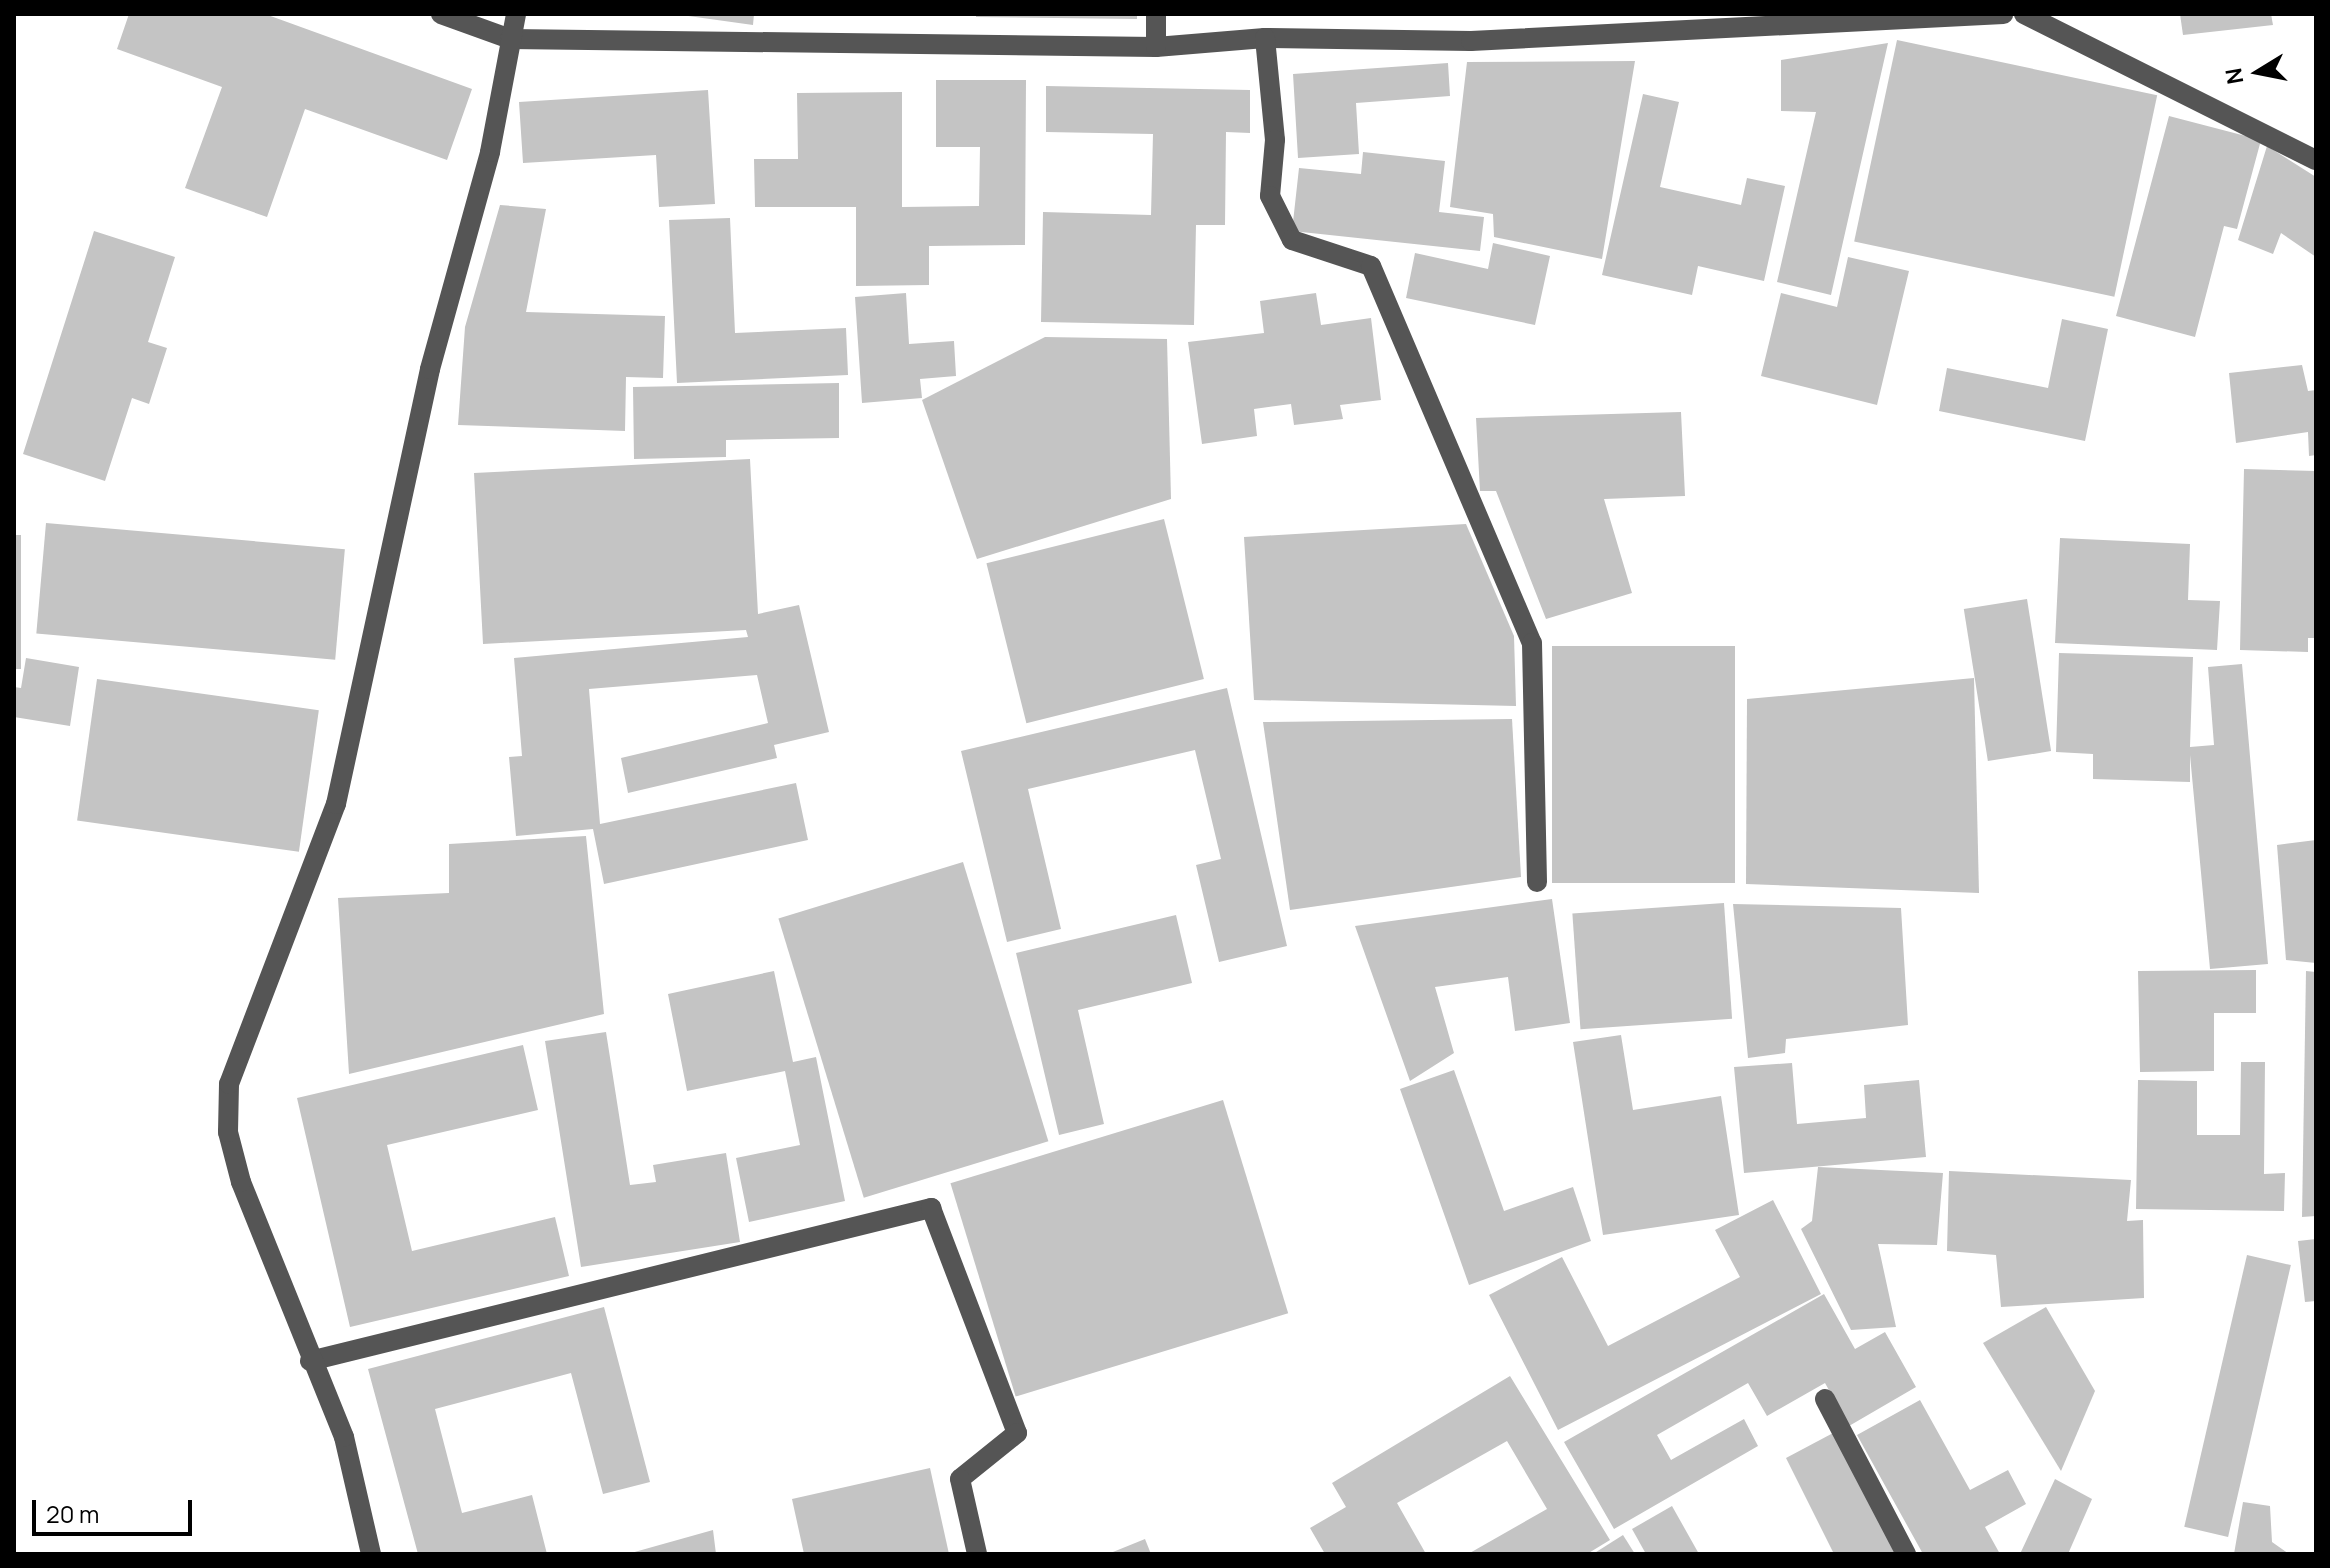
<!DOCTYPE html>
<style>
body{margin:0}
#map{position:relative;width:2330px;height:1568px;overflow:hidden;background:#fff;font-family:Manrope,sans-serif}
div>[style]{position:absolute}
.building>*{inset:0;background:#c4c4c4;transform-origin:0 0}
.minor>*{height:20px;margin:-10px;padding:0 10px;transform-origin:10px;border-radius:10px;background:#555}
span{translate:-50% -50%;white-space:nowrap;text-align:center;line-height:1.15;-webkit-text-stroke:7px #fff;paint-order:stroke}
.frame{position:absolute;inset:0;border:16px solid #000;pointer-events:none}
.north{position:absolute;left:2218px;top:32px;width:80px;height:80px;-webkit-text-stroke:6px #fff;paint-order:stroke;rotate:260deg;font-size:22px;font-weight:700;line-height:32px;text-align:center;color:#000}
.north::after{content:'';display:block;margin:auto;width:28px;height:36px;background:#000;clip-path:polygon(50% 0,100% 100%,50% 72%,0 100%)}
.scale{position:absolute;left:32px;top:1500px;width:160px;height:36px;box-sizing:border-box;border:4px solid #000;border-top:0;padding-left:10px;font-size:24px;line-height:28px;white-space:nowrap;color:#000;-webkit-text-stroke:6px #fff;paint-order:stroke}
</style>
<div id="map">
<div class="building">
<div style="clip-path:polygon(129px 14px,265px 14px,472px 89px,447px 160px,305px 109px,267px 217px,185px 188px,222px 87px,117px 49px)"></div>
<div style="clip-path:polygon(674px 14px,754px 14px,753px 25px)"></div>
<div style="clip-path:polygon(976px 14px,1137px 14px,1137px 19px,976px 17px)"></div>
<div style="clip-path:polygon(2180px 14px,2271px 14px,2273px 25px,2183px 35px)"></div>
<div style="left:1897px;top:40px;width:266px;height:206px;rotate:12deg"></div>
<div style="clip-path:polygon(1888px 43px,1831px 295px,1777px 282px,1816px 112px,1781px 111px,1781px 60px)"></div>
<div style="clip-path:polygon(1635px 61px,1602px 259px,1494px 237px,1493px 214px,1450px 207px,1467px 62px)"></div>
<div style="clip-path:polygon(1448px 63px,1450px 96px,1356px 103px,1359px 154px,1298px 158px,1293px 74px)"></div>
<div style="clip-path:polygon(936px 80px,1026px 80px,1025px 245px,929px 246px,929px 285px,856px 286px,856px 207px,755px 207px,754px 159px,798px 159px,797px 93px,902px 92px,902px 207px,979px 206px,980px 147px,936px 147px)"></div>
<div style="clip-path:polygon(1046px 86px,1250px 90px,1250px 133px,1226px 132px,1225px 225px,1196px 225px,1194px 325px,1041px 322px,1043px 212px,1151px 215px,1153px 134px,1046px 132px)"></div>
<div style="clip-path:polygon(708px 90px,715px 204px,659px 207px,656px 155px,523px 163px,519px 102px)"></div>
<div style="clip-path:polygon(1643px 94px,1679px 102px,1660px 187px,1741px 205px,1747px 178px,1785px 186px,1764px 281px,1698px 266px,1692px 295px,1602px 275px)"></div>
<div style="clip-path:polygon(2169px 116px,2261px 140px,2237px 229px,2224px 226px,2195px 337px,2116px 316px)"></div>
<div style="clip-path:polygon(2267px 146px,2316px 177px,2316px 257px,2281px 233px,2273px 254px,2238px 240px)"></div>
<div style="clip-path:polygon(1363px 152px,1445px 161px,1439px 212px,1484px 217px,1480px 251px,1292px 231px,1299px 168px,1361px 174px)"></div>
<div style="clip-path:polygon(500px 205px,546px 209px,526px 312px,665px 316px,663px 378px,626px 377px,625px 431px,458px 425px,465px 327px)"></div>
<div style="clip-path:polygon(730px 218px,735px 333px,846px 328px,848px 375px,677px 383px,669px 220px)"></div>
<div style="clip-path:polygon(94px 231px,175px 257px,148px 342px,167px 348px,149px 404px,132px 398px,105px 481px,23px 454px)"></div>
<div style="clip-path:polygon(1493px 243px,1550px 256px,1535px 325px,1406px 298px,1415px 253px,1488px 269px)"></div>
<div style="clip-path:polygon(1848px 257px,1909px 271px,1877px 405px,1761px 376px,1781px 293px,1837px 307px)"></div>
<div style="clip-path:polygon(906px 293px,909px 344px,954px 341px,956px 376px,920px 379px,922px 398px,862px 403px,855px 297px)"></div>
<div style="clip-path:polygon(1316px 293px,1321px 325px,1371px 318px,1381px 400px,1340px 405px,1343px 419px,1294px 425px,1291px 404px,1254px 409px,1257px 436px,1202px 444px,1188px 342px,1264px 333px,1260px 301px)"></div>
<div style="clip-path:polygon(2062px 319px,2108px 329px,2085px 441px,1939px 411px,1947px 368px,2048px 388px)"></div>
<div style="clip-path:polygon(1045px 337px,1167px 339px,1171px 499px,977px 559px,922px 400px)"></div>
<div style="clip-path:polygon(2302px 365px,2308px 391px,2316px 390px,2316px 455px,2309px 456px,2308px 432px,2236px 443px,2229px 373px)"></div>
<div style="clip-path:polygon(839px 383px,839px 438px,726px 440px,726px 457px,634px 459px,633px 387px)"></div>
<div style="clip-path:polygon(1681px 412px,1685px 496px,1604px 499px,1632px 593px,1546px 619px,1496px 491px,1480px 491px,1476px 418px)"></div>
<div style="clip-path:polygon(750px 459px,758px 614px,799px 605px,829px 732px,774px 745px,777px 758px,628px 793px,621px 758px,768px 723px,757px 675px,589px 689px,600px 824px,796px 783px,808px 840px,604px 884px,593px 829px,516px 836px,509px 757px,522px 756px,514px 658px,748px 637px,746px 630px,483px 644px,474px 473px)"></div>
<div style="clip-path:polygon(2244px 469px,2316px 471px,2316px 638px,2308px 638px,2308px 652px,2240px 650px)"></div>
<div style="left:1164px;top:519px;width:165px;height:183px;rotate:76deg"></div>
<div style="left:46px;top:523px;width:300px;height:111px;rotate:5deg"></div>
<div style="clip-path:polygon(1466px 524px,1514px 636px,1516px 706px,1254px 700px,1244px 537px)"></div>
<div style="left:14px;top:535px;width:7px;height:134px"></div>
<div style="clip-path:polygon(2060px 538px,2190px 544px,2188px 600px,2220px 601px,2217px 650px,2055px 643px)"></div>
<div style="left:2027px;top:599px;width:154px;height:64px;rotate:81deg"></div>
<div style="left:1735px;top:646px;width:237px;height:183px;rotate:90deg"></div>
<div style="clip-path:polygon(2059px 653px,2193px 657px,2190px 747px,2214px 745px,2208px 667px,2242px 664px,2268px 964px,2210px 969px,2190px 755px,2190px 782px,2093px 779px,2093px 754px,2056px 752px)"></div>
<div style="clip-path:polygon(26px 658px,79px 667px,70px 726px,14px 717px,14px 687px,21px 688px)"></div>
<div style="clip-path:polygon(1974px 678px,1979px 893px,1746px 884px,1747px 699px)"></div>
<div style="left:97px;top:679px;width:224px;height:143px;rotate:8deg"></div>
<div style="clip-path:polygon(1227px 688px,1287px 946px,1219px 962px,1196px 865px,1221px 859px,1195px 750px,1028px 789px,1061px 929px,1007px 942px,961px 751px)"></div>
<div style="clip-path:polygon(1512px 719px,1521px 877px,1290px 910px,1263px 722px)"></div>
<div style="clip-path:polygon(586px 836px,604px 1014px,349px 1074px,338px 898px,449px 893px,449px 844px)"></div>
<div style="clip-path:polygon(2316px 840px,2316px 963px,2286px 960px,2277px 845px)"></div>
<div style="left:963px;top:862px;width:292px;height:193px;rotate:73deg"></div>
<div style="clip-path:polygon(1552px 899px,1570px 1023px,1515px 1031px,1508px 977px,1435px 987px,1454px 1053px,1410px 1081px,1355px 926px)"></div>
<div style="left:1724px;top:903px;width:116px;height:152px;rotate:86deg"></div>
<div style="clip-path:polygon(1733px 904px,1901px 908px,1908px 1025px,1786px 1039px,1785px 1053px,1748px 1058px)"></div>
<div style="clip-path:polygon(1176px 915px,1192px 983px,1078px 1010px,1104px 1124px,1059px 1135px,1016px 953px)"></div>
<div style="clip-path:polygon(2256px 970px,2256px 1013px,2214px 1013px,2214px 1071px,2140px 1072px,2138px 971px)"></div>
<div style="clip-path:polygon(774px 971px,793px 1062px,816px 1057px,845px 1201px,749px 1222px,736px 1158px,800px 1145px,785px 1071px,687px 1091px,668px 994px)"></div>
<div style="clip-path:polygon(2306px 971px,2316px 972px,2316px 1216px,2302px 1217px)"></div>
<div style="clip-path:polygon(606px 1032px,630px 1185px,656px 1182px,653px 1165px,726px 1153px,740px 1242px,581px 1267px,545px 1041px)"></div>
<div style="clip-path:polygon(1621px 1035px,1633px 1110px,1721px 1096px,1739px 1215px,1603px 1235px,1573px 1042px)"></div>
<div style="clip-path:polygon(523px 1045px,538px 1110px,387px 1145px,412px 1251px,555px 1217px,569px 1276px,350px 1327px,297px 1098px)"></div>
<div style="clip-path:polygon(2241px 1062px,2265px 1062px,2264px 1174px,2285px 1173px,2284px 1211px,2136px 1209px,2138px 1080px,2197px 1081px,2197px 1135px,2240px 1135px)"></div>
<div style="clip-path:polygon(1792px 1063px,1797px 1124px,1866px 1118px,1864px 1085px,1919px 1080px,1926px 1157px,1744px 1173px,1734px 1067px)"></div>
<div style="clip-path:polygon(1454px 1070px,1504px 1211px,1573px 1187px,1591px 1241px,1469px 1285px,1400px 1089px)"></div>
<div style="left:1223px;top:1100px;width:223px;height:285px;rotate:73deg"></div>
<div style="clip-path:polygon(1818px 1167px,1943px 1173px,1937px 1245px,1878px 1244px,1896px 1327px,1851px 1330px,1801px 1229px,1812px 1221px)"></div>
<div style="clip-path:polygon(1949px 1171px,2131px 1180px,2127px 1221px,2143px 1220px,2144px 1298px,2001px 1307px,1996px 1255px,1947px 1251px)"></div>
<div style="clip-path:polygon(1773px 1200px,1821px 1294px,1558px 1430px,1489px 1295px,1562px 1257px,1608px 1346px,1740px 1277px,1715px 1230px)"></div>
<div style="clip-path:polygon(2316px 1239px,2316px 1301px,2305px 1302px,2298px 1241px)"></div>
<div style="left:2247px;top:1255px;width:45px;height:279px;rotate:13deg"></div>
<div style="clip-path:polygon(1824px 1294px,1855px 1349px,1885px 1332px,1916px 1387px,1849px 1426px,1825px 1383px,1767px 1416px,1748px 1383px,1657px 1435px,1671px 1460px,1744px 1419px,1758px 1446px,1614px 1529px,1564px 1442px)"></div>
<div style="clip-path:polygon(604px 1307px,650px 1482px,603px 1494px,571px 1373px,435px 1409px,462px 1513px,532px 1495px,547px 1554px,418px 1554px,368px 1369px)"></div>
<div style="clip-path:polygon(2046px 1307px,2095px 1391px,2061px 1471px,1983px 1343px)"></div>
<div style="clip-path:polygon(1510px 1376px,1610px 1540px,1587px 1554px,1468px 1554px,1547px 1509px,1507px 1441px,1397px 1503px,1426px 1554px,1325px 1554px,1310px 1528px,1346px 1507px,1332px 1483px)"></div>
<div style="clip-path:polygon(1920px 1400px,1970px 1490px,2008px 1470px,2026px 1504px,1985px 1527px,2000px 1554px,1923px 1554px,1857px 1435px)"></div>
<div style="clip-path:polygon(1835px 1432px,1897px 1554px,1834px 1554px,1786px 1458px)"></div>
<div style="clip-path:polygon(930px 1468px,949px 1554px,804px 1554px,792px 1499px)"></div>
<div style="clip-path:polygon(2055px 1479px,2092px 1499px,2068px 1554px,2020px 1554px)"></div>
<div style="clip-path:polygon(2243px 1502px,2270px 1506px,2272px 1542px,2289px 1554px,2234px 1554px)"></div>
<div style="clip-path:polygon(1672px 1506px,1699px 1554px,1646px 1554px,1632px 1529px)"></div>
<div style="clip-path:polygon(713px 1530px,716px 1554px,631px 1554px,631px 1553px)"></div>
<div style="clip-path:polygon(1623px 1535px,1635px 1554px,1593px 1554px)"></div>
<div style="clip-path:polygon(1145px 1539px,1151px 1554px,1108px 1554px)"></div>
</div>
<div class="minor">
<div style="left:441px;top:14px;width:73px;rotate:19.9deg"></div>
<div style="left:510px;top:39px;width:646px;rotate:0.71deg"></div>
<div style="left:1156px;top:47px;width:109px;rotate:-4.7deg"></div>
<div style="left:1265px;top:38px;width:206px;rotate:0.8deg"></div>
<div style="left:1471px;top:41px;width:533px;rotate:-2.91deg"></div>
<div style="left:2024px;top:14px;width:326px;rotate:26.6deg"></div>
<div style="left:1265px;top:38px;width:102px;rotate:84.4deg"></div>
<div style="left:1275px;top:140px;width:56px;rotate:95.1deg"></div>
<div style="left:1270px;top:196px;width:49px;rotate:63.4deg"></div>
<div style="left:1292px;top:240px;width:83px;rotate:18.2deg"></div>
<div style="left:1371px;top:266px;width:410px;rotate:66.9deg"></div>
<div style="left:1532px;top:643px;width:239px;rotate:88.8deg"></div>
<div style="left:1156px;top:47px;width:33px;rotate:-90deg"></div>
<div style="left:310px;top:1361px;width:640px;rotate:-13.84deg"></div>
<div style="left:931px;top:1208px;width:241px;rotate:69.1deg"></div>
<div style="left:1017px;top:1433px;width:73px;rotate:141.1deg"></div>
<div style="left:960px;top:1479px;width:77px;rotate:77.2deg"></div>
<div style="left:1825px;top:1399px;width:175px;rotate:62.4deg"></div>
<div style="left:371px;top:1554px;width:120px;rotate:-103deg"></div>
<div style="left:344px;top:1437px;width:275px;rotate:-112deg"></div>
<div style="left:241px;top:1182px;width:52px;rotate:-104.6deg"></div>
<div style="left:228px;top:1132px;width:48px;rotate:-88.8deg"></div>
<div style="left:229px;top:1084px;width:300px;rotate:-69.1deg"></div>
<div style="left:336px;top:804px;width:445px;rotate:-77.8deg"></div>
<div style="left:430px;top:369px;width:225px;rotate:-74.5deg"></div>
<div style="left:490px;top:152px;width:140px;rotate:-79.3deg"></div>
</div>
<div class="frame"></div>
<div class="north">N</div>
<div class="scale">20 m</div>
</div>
